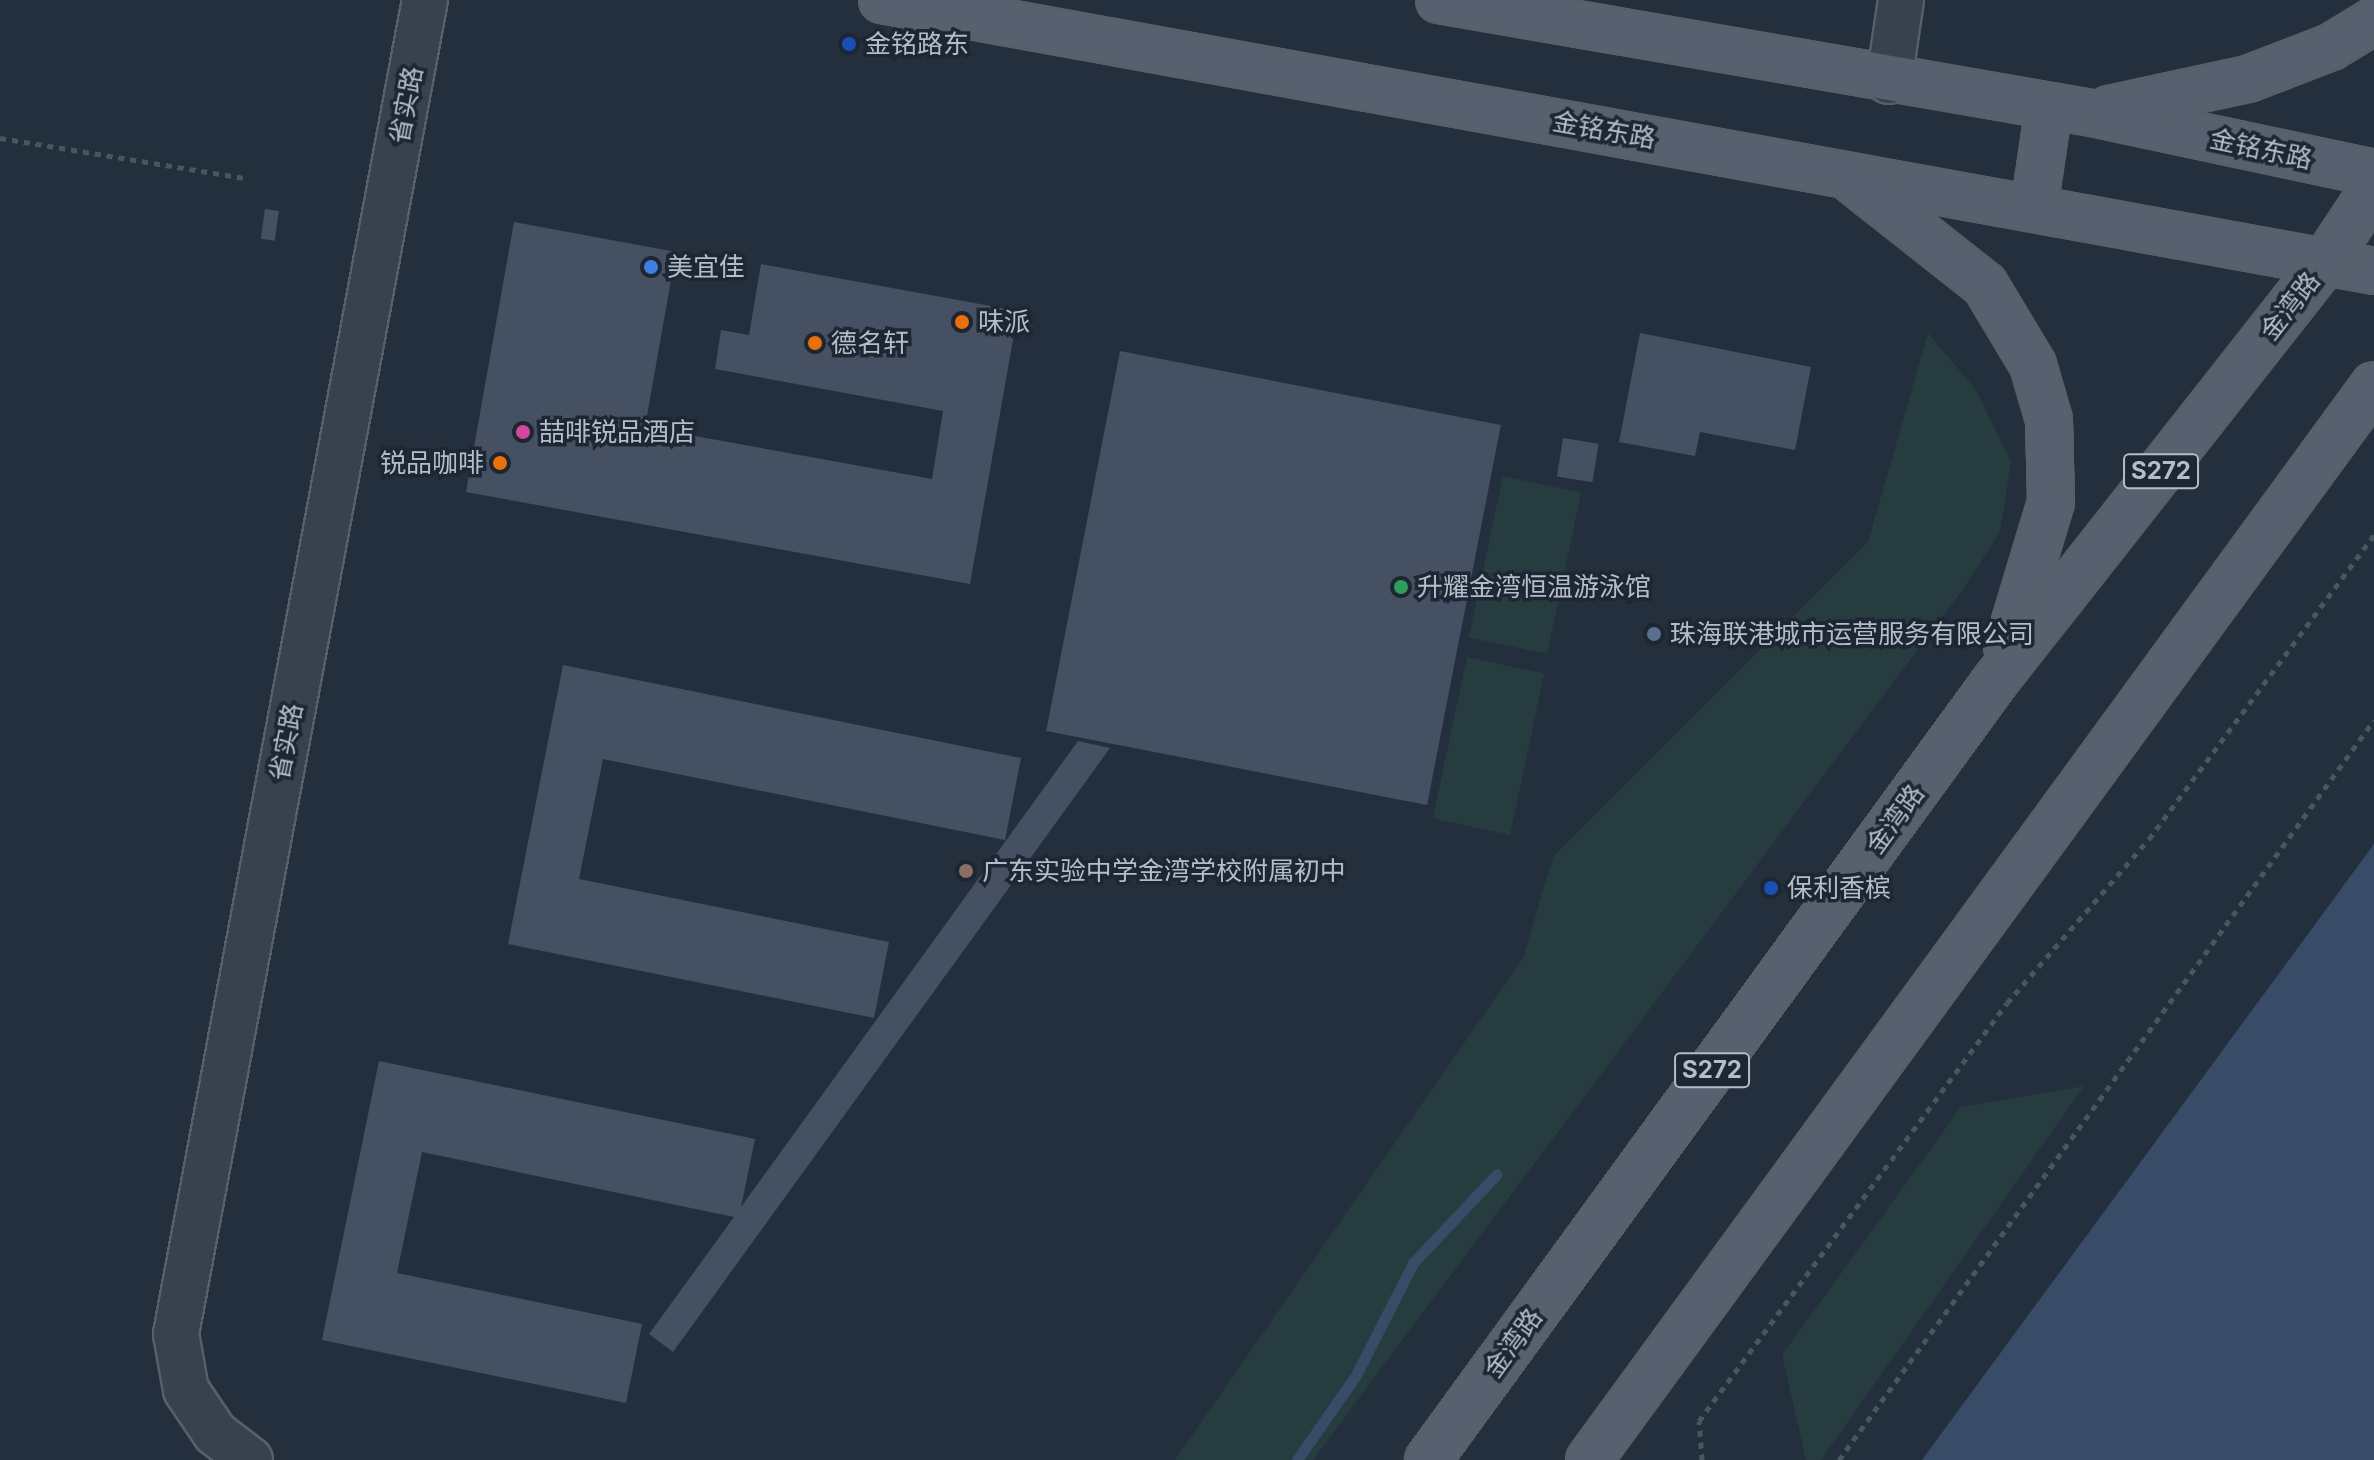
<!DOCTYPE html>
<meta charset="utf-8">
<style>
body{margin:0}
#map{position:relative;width:2374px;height:1460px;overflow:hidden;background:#242f3e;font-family:Inter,"Noto Sans SC",sans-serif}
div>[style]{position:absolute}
.green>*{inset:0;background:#263c3f;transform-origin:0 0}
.water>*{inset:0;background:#394c67}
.stream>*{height:11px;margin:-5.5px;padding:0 5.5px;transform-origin:5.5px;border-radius:5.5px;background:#394c67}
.building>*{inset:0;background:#455162;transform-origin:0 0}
.path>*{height:5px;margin-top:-2.5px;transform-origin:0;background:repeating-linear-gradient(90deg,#44595c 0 6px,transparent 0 12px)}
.roads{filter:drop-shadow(2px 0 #565f6c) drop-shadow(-2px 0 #565f6c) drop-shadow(0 2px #565f6c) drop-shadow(0 -2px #565f6c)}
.street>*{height:44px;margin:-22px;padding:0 22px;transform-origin:22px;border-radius:22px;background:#38414e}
.primary>*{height:44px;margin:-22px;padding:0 22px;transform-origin:22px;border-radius:22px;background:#56606e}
.dots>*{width:22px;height:22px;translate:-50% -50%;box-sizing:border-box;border:4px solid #1d2633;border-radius:50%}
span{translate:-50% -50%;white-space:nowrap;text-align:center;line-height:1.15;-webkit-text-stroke:7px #1d2633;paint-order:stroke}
.shield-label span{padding:2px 6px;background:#1d2633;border:2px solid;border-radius:6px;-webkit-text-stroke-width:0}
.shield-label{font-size:24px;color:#b4bcc9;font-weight:700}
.poi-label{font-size:26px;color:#b4bcc9}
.left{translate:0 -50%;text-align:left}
.right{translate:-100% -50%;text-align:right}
.street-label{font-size:26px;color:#b4bcc9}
</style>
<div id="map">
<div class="green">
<div style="clip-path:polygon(1928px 333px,1976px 390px,2011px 461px,2000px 532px,1963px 589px,1313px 1460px,1175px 1460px,1523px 958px,1553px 857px,1868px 542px)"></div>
<div style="left:1503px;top:476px;width:80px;height:165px;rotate:12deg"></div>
<div style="left:1467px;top:657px;width:79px;height:165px;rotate:12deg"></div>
<div style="clip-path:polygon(2084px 1086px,1821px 1460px,1806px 1460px,1782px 1355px,1961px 1107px)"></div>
</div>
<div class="water">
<div style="clip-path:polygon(2374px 844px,2374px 1460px,1922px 1460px)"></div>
</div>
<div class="stream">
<div style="left:1297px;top:1460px;width:103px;rotate:-55.2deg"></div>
<div style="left:1356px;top:1375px;width:126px;rotate:-63deg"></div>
<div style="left:1413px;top:1263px;width:122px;rotate:-46.7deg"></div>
</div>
<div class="building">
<div style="left:265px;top:209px;width:14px;height:30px;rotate:8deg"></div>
<div style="clip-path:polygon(514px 222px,676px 252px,645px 427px,932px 479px,943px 411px,715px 369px,721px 330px,749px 335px,761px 264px,1018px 311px,970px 584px,466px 492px)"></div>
<div style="clip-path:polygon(1640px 333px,1811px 367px,1795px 450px,1700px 432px,1695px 456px,1619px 442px)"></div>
<div style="left:1120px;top:351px;width:388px;height:387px;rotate:11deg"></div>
<div style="left:1563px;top:438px;width:36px;height:39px;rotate:9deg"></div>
<div style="clip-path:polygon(563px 665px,1021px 758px,1005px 840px,603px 759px,579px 879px,889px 942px,874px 1018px,508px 944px)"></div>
<div style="clip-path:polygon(1078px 741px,1110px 748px,673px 1352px,649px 1334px,734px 1217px,422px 1152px,397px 1273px,642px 1324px,626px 1403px,322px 1340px,379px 1061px,755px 1139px,741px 1207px)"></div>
</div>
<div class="path">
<div style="left:0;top:138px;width:246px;rotate:9.3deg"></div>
<div style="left:1702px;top:1460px;width:39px;rotate:-94deg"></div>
<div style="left:1699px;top:1421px;width:519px;rotate:-53.62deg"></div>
<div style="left:2007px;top:1003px;width:217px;rotate:-49.1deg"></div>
<div style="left:2149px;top:839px;width:378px;rotate:-53.5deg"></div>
<div style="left:1839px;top:1460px;width:913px;rotate:-54.13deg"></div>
</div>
<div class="roads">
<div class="street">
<div style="left:1889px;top:81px;width:82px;rotate:-81.6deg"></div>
<div style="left:250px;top:1460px;width:44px;rotate:-142.4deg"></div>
<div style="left:215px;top:1433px;width:52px;rotate:-124deg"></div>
<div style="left:186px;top:1390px;width:57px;rotate:-100.1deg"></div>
<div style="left:176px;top:1334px;width:1357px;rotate:-79.43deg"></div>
</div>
<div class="primary">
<div style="left:882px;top:0;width:1516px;rotate:10.29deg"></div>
<div style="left:1439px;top:0;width:663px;rotate:9.82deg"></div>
<div style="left:2092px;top:113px;width:288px;rotate:12deg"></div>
<div style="left:2109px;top:109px;width:142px;rotate:-12.2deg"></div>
<div style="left:2248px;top:79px;width:89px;rotate:-21.1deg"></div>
<div style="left:2331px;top:47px;width:50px;rotate:-31.2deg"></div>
<div style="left:1852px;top:180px;width:169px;rotate:38.3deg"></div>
<div style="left:1985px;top:285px;width:93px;rotate:59deg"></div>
<div style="left:2033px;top:365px;width:57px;rotate:73.8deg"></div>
<div style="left:2049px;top:420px;width:82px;rotate:88.6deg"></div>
<div style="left:2051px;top:502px;width:152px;rotate:106.8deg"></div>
<div style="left:2034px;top:208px;width:103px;rotate:-81.6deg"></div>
<div style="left:1428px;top:1460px;width:965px;rotate:-53.94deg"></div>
<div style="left:1996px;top:680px;width:532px;rotate:-51.79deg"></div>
<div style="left:2325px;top:262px;width:89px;rotate:-56.5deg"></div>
<div style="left:1589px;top:1460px;width:1331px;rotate:-53.86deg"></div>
</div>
</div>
<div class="dots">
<div style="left:849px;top:44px;background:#1a4fb4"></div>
<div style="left:651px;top:267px;background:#3f7fe0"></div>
<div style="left:962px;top:322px;background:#e8710a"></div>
<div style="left:815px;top:343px;background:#e8710a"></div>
<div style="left:523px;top:432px;background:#d1479c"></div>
<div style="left:500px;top:463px;background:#e8710a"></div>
<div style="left:1401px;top:587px;background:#2e9e5b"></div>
<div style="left:1654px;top:634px;background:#5c6f8a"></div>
<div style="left:966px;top:871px;background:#8d6e63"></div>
<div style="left:1771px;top:888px;background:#1a4fb4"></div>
</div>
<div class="shield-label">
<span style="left:2161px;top:471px">S272</span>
<span style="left:1712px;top:1070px">S272</span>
</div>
<div class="poi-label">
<span class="left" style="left:865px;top:44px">金铭路东</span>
<span class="left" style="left:667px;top:267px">美宜佳</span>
<span class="left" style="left:978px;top:322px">味派</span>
<span class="left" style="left:831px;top:343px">德名轩</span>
<span class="left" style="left:539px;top:432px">喆啡锐品酒店</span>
<span class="right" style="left:484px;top:463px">锐品咖啡</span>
<span class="left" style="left:1417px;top:587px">升耀金湾恒温游泳馆</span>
<span class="left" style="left:1670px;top:634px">珠海联港城市运营服务有限公司</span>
<span class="left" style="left:982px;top:871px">广东实验中学金湾学校附属初中</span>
<span class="left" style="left:1787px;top:888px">保利香槟</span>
</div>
<div class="street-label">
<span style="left:406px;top:105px;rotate:-79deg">省实路</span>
<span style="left:1604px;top:130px;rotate:10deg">金铭东路</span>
<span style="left:2261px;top:149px;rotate:12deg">金铭东路</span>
<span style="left:2290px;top:306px;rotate:-52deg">金湾路</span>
<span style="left:286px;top:742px;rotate:-79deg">省实路</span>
<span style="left:1895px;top:819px;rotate:-54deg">金湾路</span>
<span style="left:1513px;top:1343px;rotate:-54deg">金湾路</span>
</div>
</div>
